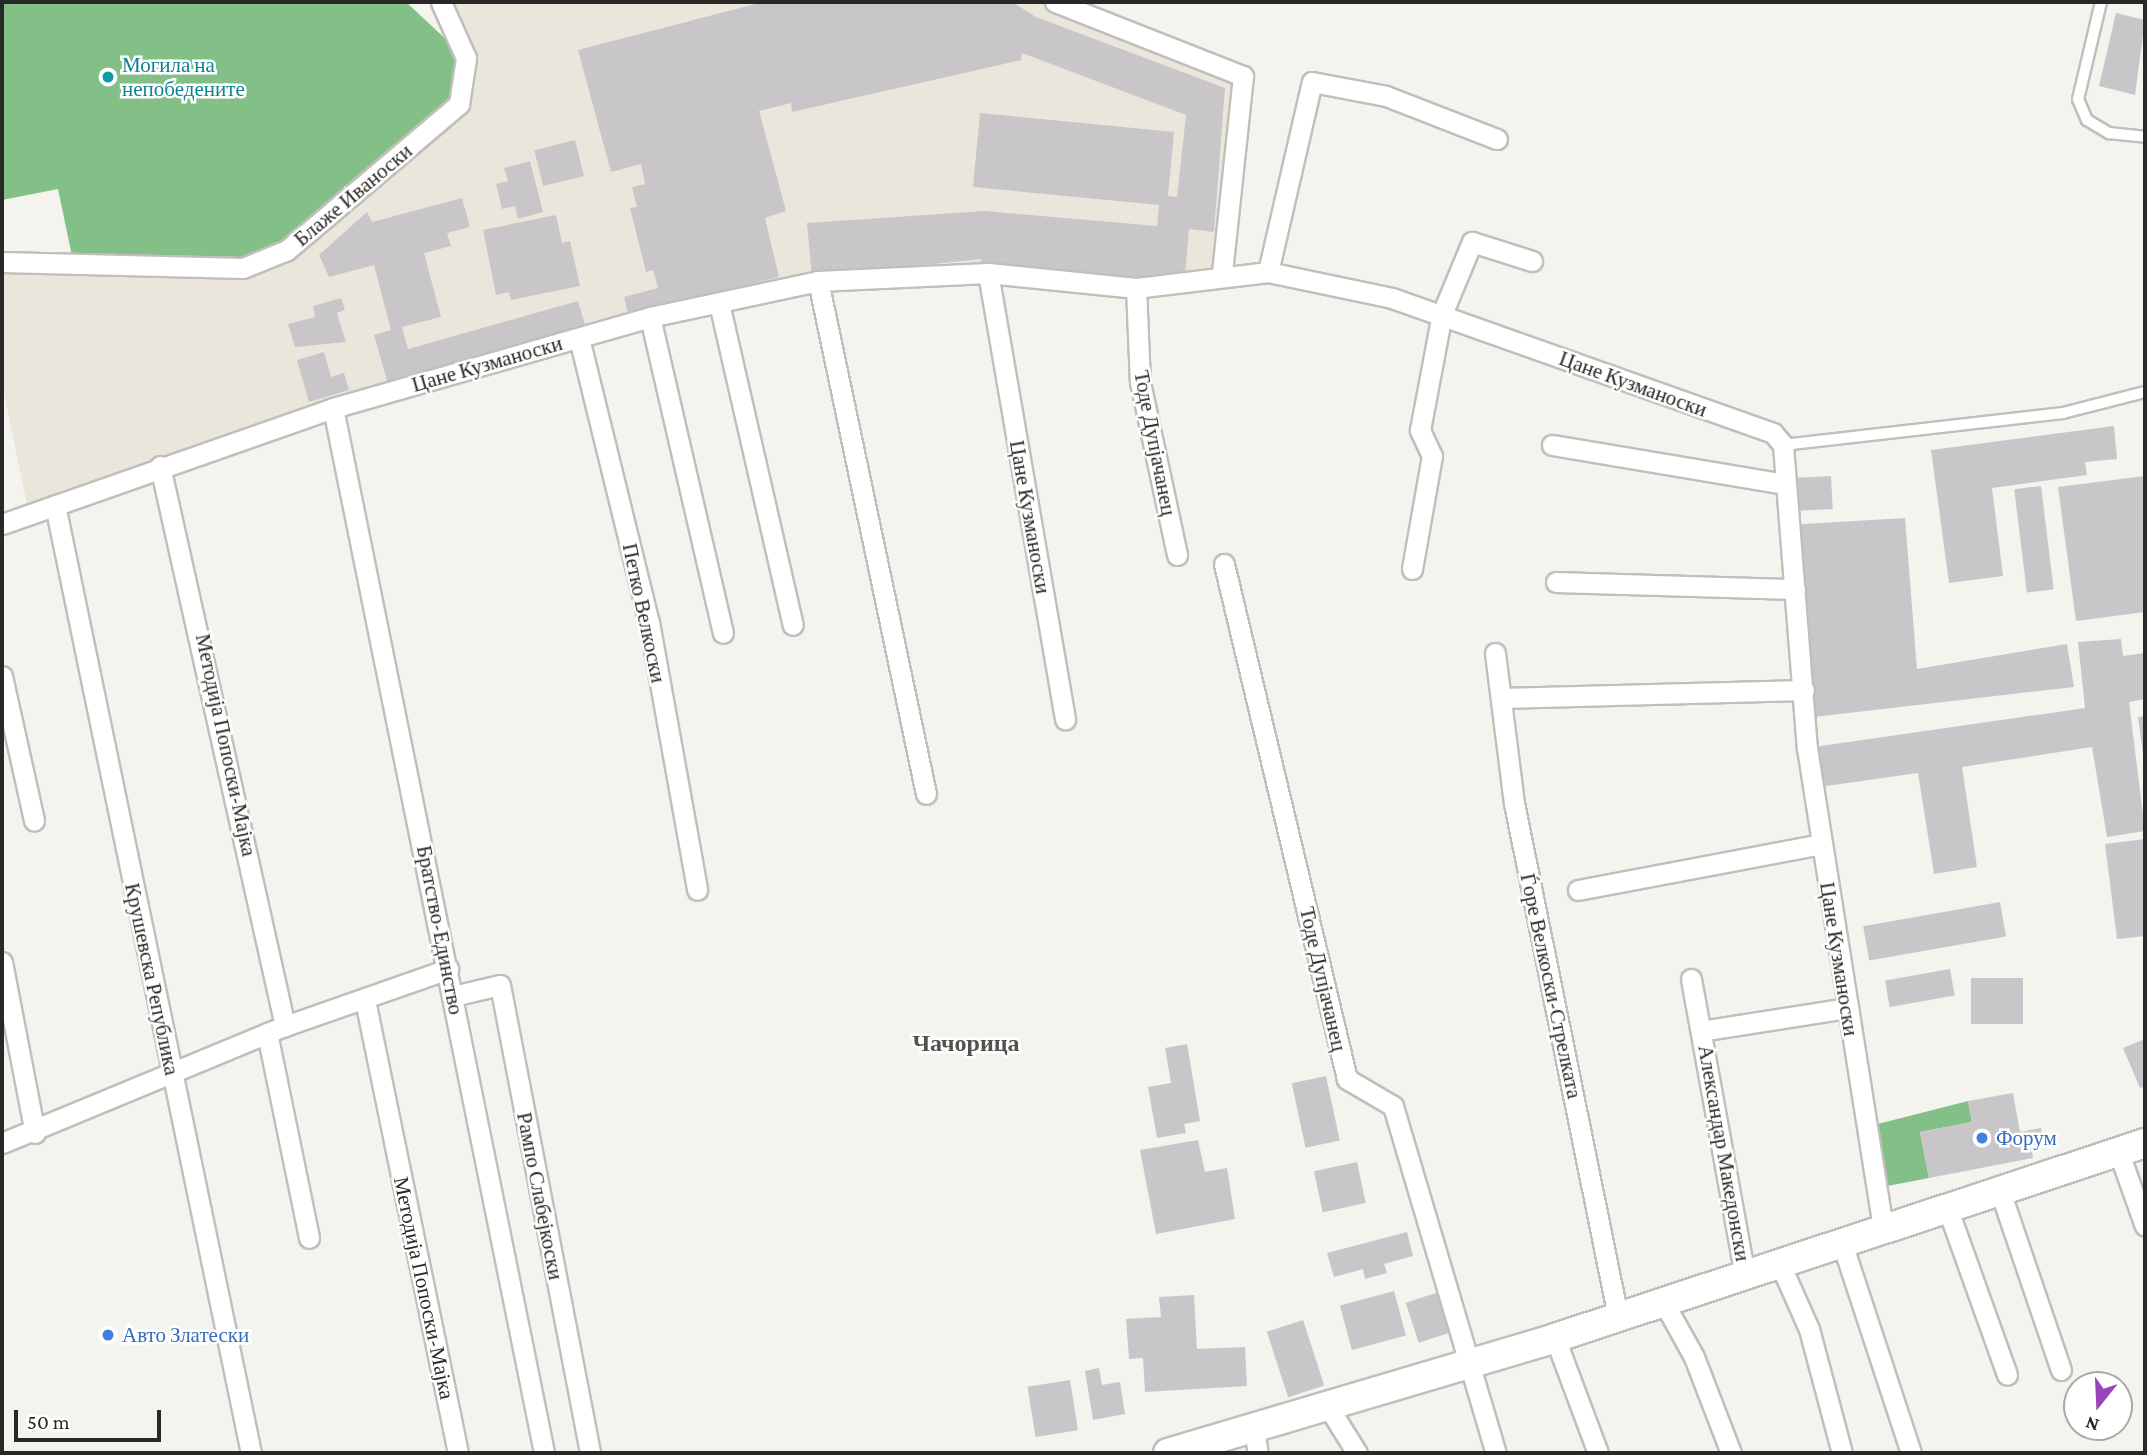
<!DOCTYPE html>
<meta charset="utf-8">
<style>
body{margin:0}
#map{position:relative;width:2147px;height:1455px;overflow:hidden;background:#f4f3ee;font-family:"Crimson Pro",serif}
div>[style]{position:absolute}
.built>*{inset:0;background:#eae6db}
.forest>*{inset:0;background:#82c087}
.building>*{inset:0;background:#c9c6ca;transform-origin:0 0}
.roads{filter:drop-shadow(2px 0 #c0bfbb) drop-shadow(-2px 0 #c0bfbb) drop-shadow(0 2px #c0bfbb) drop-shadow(0 -2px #c0bfbb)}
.lane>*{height:10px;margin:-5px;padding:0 5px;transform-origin:5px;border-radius:5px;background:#fff}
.street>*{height:19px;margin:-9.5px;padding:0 9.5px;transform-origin:9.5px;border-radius:9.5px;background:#fff}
.secondary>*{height:28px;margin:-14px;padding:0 14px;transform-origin:14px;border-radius:14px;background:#fff}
.dots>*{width:19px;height:19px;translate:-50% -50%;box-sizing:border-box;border:4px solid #fff;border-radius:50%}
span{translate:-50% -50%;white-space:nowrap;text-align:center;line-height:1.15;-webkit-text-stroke:5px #fff;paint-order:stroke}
.culture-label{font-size:21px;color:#0d838f}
.left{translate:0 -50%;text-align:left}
.street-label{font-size:21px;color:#282826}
.shop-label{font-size:21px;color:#366cbe}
.quarter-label{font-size:24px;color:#52514e;font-weight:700}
.frame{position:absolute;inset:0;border:4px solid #282826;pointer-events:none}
.north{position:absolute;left:2063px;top:1371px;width:70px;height:70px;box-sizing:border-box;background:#fff;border:2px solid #a9a9a8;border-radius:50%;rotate:198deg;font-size:19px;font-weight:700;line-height:28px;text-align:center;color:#282826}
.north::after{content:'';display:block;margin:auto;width:24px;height:32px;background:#9545b5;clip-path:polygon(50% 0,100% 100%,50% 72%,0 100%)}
.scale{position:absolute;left:14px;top:1410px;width:147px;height:32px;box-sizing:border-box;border:4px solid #282826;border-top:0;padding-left:9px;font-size:21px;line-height:24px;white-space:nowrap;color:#282826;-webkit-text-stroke:5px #fff;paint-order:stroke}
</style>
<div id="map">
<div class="built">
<div style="clip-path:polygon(441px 2px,1049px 2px,1243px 76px,1222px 274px,906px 276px,650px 317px,29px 514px,2px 383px,2px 262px,73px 261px,465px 83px)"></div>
</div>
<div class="forest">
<div style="clip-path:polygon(2px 2px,406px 2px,466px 58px,459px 104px,335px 208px,243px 268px,73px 261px,58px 189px,2px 200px)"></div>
<div style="clip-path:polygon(1968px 1101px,1972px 1122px,1920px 1132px,1929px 1178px,1877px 1188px,1866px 1127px)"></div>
</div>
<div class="building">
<div style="clip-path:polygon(763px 2px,1012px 2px,1036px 17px,1225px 88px,1214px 232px,1189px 229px,1184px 285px,980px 267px,981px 259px,812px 277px,807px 223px,985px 211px,1157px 226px,1159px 205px,973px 187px,980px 113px,1174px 132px,1168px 196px,1177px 197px,1186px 115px,1022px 53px,1021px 60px,792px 112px,791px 103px,759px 111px,786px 211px,765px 218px,779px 277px,628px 314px,624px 297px,658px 288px,653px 270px,646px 272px,630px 208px,637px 207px,632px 187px,645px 184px,641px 164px,611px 172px,578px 50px)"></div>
<div style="clip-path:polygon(2116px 13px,2145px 20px,2135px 95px,2099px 86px)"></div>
<div style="left:575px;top:140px;width:37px;height:42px;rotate:76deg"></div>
<div style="clip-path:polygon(530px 161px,543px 212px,518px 219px,515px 206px,502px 209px,496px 184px,508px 181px,504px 168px)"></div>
<div style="clip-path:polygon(462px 198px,470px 227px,447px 233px,451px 246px,424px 253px,441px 317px,402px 327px,408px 349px,578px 301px,586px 328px,388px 384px,374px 335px,391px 330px,374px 265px,329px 277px,319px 255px,367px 212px,372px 222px)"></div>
<div style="clip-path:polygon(556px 215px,562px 243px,570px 241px,580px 286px,511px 300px,509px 292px,496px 295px,483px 230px)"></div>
<div style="clip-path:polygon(341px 298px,345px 310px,337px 313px,346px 342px,295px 347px,288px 324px,315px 317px,313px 306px)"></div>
<div style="clip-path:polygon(324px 352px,331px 377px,344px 373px,349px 390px,309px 402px,297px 360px)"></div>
<div style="clip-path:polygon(2114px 426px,2117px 459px,2085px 462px,2087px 475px,1992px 488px,2003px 576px,1949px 583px,1931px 450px)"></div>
<div style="left:1831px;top:476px;width:33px;height:48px;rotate:87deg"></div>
<div style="clip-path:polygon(2145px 476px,2145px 612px,2076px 621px,2058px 487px)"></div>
<div style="left:2041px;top:486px;width:104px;height:27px;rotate:83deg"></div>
<div style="clip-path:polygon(1905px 518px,1917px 669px,2067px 644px,2074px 687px,1805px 718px,1788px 525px)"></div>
<div style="clip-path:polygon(2121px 639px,2123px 656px,2145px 653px,2145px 699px,2129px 702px,2145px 831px,2107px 837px,2092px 747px,1962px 767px,1977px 867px,1934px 874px,1918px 773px,1812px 788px,1807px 748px,2085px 708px,2078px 642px)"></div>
<div style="clip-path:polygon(2145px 716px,2145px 762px,2144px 762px,2138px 717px)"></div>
<div style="clip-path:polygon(2145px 839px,2145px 936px,2117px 939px,2105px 844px)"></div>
<div style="left:2000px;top:902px;width:35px;height:139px;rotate:80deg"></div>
<div style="left:1950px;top:969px;width:27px;height:66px;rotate:80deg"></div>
<div style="left:1971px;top:978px;width:52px;height:46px"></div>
<div style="clip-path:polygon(2145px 1039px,2145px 1086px,2140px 1088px,2123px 1048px)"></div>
<div style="clip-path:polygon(1187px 1044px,1200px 1121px,1184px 1124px,1186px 1133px,1157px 1138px,1148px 1087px,1171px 1083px,1165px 1048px)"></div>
<div style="left:1326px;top:1076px;width:66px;height:35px;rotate:78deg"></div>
<div style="clip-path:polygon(2013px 1093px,2020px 1132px,2041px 1128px,2044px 1143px,2031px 1146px,2033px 1158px,1929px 1178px,1920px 1132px,1972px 1122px,1968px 1101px)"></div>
<div style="clip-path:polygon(1198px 1140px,1205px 1172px,1227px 1168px,1235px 1219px,1156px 1234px,1140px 1150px)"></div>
<div style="left:1357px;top:1162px;width:42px;height:44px;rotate:78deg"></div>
<div style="clip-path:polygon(1407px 1232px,1413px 1256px,1384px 1264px,1387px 1273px,1365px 1279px,1363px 1269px,1334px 1277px,1327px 1253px)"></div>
<div style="left:1394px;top:1291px;width:46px;height:56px;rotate:75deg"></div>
<div style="left:1439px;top:1292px;width:42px;height:35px;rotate:72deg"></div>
<div style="clip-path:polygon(1194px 1295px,1197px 1349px,1245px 1347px,1247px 1386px,1145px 1392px,1143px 1358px,1129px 1359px,1126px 1319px,1161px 1317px,1159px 1297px)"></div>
<div style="left:1303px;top:1320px;width:69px;height:38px;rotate:72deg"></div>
<div style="clip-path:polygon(1099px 1368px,1102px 1385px,1120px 1382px,1125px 1414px,1093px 1420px,1085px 1371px)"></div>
<div style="left:1070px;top:1380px;width:51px;height:43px;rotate:81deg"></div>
</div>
<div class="roads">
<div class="lane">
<div style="left:2101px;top:2px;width:100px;rotate:103.3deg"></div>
<div style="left:2078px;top:99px;width:23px;rotate:67deg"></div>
<div style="left:2087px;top:120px;width:26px;rotate:31deg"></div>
<div style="left:2109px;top:133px;width:36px;rotate:6deg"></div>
<div style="left:1783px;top:445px;width:282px;rotate:-6.5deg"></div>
<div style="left:2063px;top:413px;width:85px;rotate:-14.4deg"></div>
</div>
<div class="street">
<div style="left:1055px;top:2px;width:202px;rotate:21.5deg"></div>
<div style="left:1243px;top:76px;width:199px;rotate:96.1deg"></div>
<div style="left:2px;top:262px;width:241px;rotate:1.4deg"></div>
<div style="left:243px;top:268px;width:48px;rotate:-22.2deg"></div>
<div style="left:287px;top:250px;width:226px;rotate:-40.3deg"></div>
<div style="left:459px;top:104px;width:47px;rotate:-81.3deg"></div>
<div style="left:466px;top:58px;width:61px;rotate:-114.1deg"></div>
<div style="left:1268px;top:272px;width:195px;rotate:-77deg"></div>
<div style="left:1312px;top:82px;width:75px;rotate:10.7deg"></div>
<div style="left:1386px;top:96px;width:119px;rotate:21.2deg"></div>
<div style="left:988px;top:273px;width:453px;rotate:80.2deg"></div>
<div style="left:818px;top:281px;width:524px;rotate:78.11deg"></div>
<div style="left:1136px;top:288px;width:94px;rotate:87.6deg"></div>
<div style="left:1140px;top:382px;width:177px;rotate:77.9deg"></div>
<div style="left:719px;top:303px;width:330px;rotate:77.1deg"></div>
<div style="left:650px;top:317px;width:324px;rotate:77deg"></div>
<div style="left:579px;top:338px;width:292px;rotate:76.2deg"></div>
<div style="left:649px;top:622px;width:272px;rotate:79.8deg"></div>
<div style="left:333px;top:408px;width:1066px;rotate:78.58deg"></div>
<div style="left:1552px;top:445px;width:235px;rotate:9.5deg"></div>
<div style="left:160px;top:466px;width:574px;rotate:77.42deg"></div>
<div style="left:55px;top:505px;width:968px;rotate:78.32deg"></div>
<div style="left:2px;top:524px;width:351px;rotate:-19.3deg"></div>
<div style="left:333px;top:408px;width:330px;rotate:-16deg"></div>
<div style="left:650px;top:317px;width:172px;rotate:-12.1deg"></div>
<div style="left:818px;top:281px;width:170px;rotate:-2.7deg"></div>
<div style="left:988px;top:273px;width:149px;rotate:5.8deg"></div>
<div style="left:1136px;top:288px;width:133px;rotate:-6.9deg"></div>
<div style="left:1268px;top:272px;width:127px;rotate:11.8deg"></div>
<div style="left:1392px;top:298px;width:404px;rotate:19.5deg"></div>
<div style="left:1773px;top:433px;width:16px;rotate:50deg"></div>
<div style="left:1783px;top:445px;width:304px;rotate:85.5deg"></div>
<div style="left:1807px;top:748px;width:485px;rotate:81deg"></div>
<div style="left:1224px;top:564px;width:529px;rotate:76.57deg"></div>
<div style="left:1347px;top:1079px;width:53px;rotate:30.4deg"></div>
<div style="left:1393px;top:1106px;width:362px;rotate:73.5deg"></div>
<div style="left:1412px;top:569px;width:115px;rotate:-80deg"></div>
<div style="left:1432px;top:456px;width:29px;rotate:-115deg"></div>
<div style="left:1420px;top:430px;width:118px;rotate:-79.3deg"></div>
<div style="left:1442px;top:314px;width:78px;rotate:-67.4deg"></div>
<div style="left:1472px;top:242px;width:63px;rotate:17.6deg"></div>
<div style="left:1556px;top:582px;width:239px;rotate:1.7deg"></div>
<div style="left:1495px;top:653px;width:151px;rotate:82.8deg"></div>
<div style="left:1514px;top:803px;width:524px;rotate:78.56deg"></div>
<div style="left:2px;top:676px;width:148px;rotate:77.5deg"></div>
<div style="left:1501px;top:698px;width:303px;rotate:-1.5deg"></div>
<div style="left:1578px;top:890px;width:247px;rotate:-10.7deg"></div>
<div style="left:2px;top:962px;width:174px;rotate:79.1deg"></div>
<div style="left:1691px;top:979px;width:301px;rotate:79.7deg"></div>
<div style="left:453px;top:996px;width:48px;rotate:-13.2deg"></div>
<div style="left:500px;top:985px;width:477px;rotate:79.1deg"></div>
<div style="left:365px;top:1000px;width:462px;rotate:78.4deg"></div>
<div style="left:1701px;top:1031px;width:149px;rotate:-8.9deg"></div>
<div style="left:267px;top:1033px;width:209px;rotate:78.4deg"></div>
<div style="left:2px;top:1143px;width:306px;rotate:-22.5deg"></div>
<div style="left:285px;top:1026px;width:173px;rotate:-19.3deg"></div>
<div style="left:2119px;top:1153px;width:77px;rotate:70.4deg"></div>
<div style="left:2000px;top:1191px;width:189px;rotate:71.2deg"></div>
<div style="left:1947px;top:1207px;width:178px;rotate:70.3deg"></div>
<div style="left:1842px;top:1243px;width:221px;rotate:71.8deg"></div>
<div style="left:1780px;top:1264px;width:71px;rotate:66deg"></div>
<div style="left:1809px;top:1329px;width:128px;rotate:75.1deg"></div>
<div style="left:1664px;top:1303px;width:62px;rotate:60.9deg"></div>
<div style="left:1694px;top:1357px;width:103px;rotate:68.9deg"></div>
<div style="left:1555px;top:1338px;width:123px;rotate:69.5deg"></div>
<div style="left:1329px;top:1408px;width:53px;rotate:58.1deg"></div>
<div style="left:1254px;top:1429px;width:24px;rotate:81deg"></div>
</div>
<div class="secondary">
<div style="left:1168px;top:1453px;width:404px;rotate:-16.5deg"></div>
<div style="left:1555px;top:1338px;width:621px;rotate:-18.29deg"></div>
</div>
</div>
<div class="dots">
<div style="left:108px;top:77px;background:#0f9aa8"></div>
<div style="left:1982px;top:1138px;background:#3f7fe0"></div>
<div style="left:108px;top:1335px;background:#3f7fe0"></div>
</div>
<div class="culture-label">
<span class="left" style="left:122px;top:77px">Могила на<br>непобедените</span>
</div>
<div class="street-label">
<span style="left:353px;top:195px;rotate:-40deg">Блаже Иваноски</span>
<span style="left:487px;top:364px;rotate:-16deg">Цане Кузманоски</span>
<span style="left:1633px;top:384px;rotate:20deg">Цане Кузманоски</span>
<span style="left:1155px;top:443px;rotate:79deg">Тоде Дупјачанец</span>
<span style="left:1030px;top:517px;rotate:80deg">Цане Кузманоски</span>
<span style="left:644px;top:613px;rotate:78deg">Петко Велкоски</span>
<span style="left:226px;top:745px;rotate:78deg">Методија Попоски-Мајка</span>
<span style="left:440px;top:930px;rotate:79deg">Братство-Единство</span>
<span style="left:1839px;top:959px;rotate:81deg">Цане Кузманоски</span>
<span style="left:152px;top:979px;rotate:78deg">Крушевска Република</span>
<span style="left:1323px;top:979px;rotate:77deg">Тоде Дупјачанец</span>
<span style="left:1551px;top:986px;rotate:78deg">Ѓоре Велкоски-Стрелката</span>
<span style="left:1724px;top:1153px;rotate:80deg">Александар Македонски</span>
<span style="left:540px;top:1196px;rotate:79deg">Рампо Слабејкоски</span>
<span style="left:424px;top:1288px;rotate:78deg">Методија Попоски-Мајка</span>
</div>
<div class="shop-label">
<span class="left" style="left:1996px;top:1138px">Форум</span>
<span class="left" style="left:122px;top:1335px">Авто Златески</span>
</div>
<div class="quarter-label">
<span style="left:966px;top:1043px">Чачорица</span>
</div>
<div class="frame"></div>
<div class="north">N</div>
<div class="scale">50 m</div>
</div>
